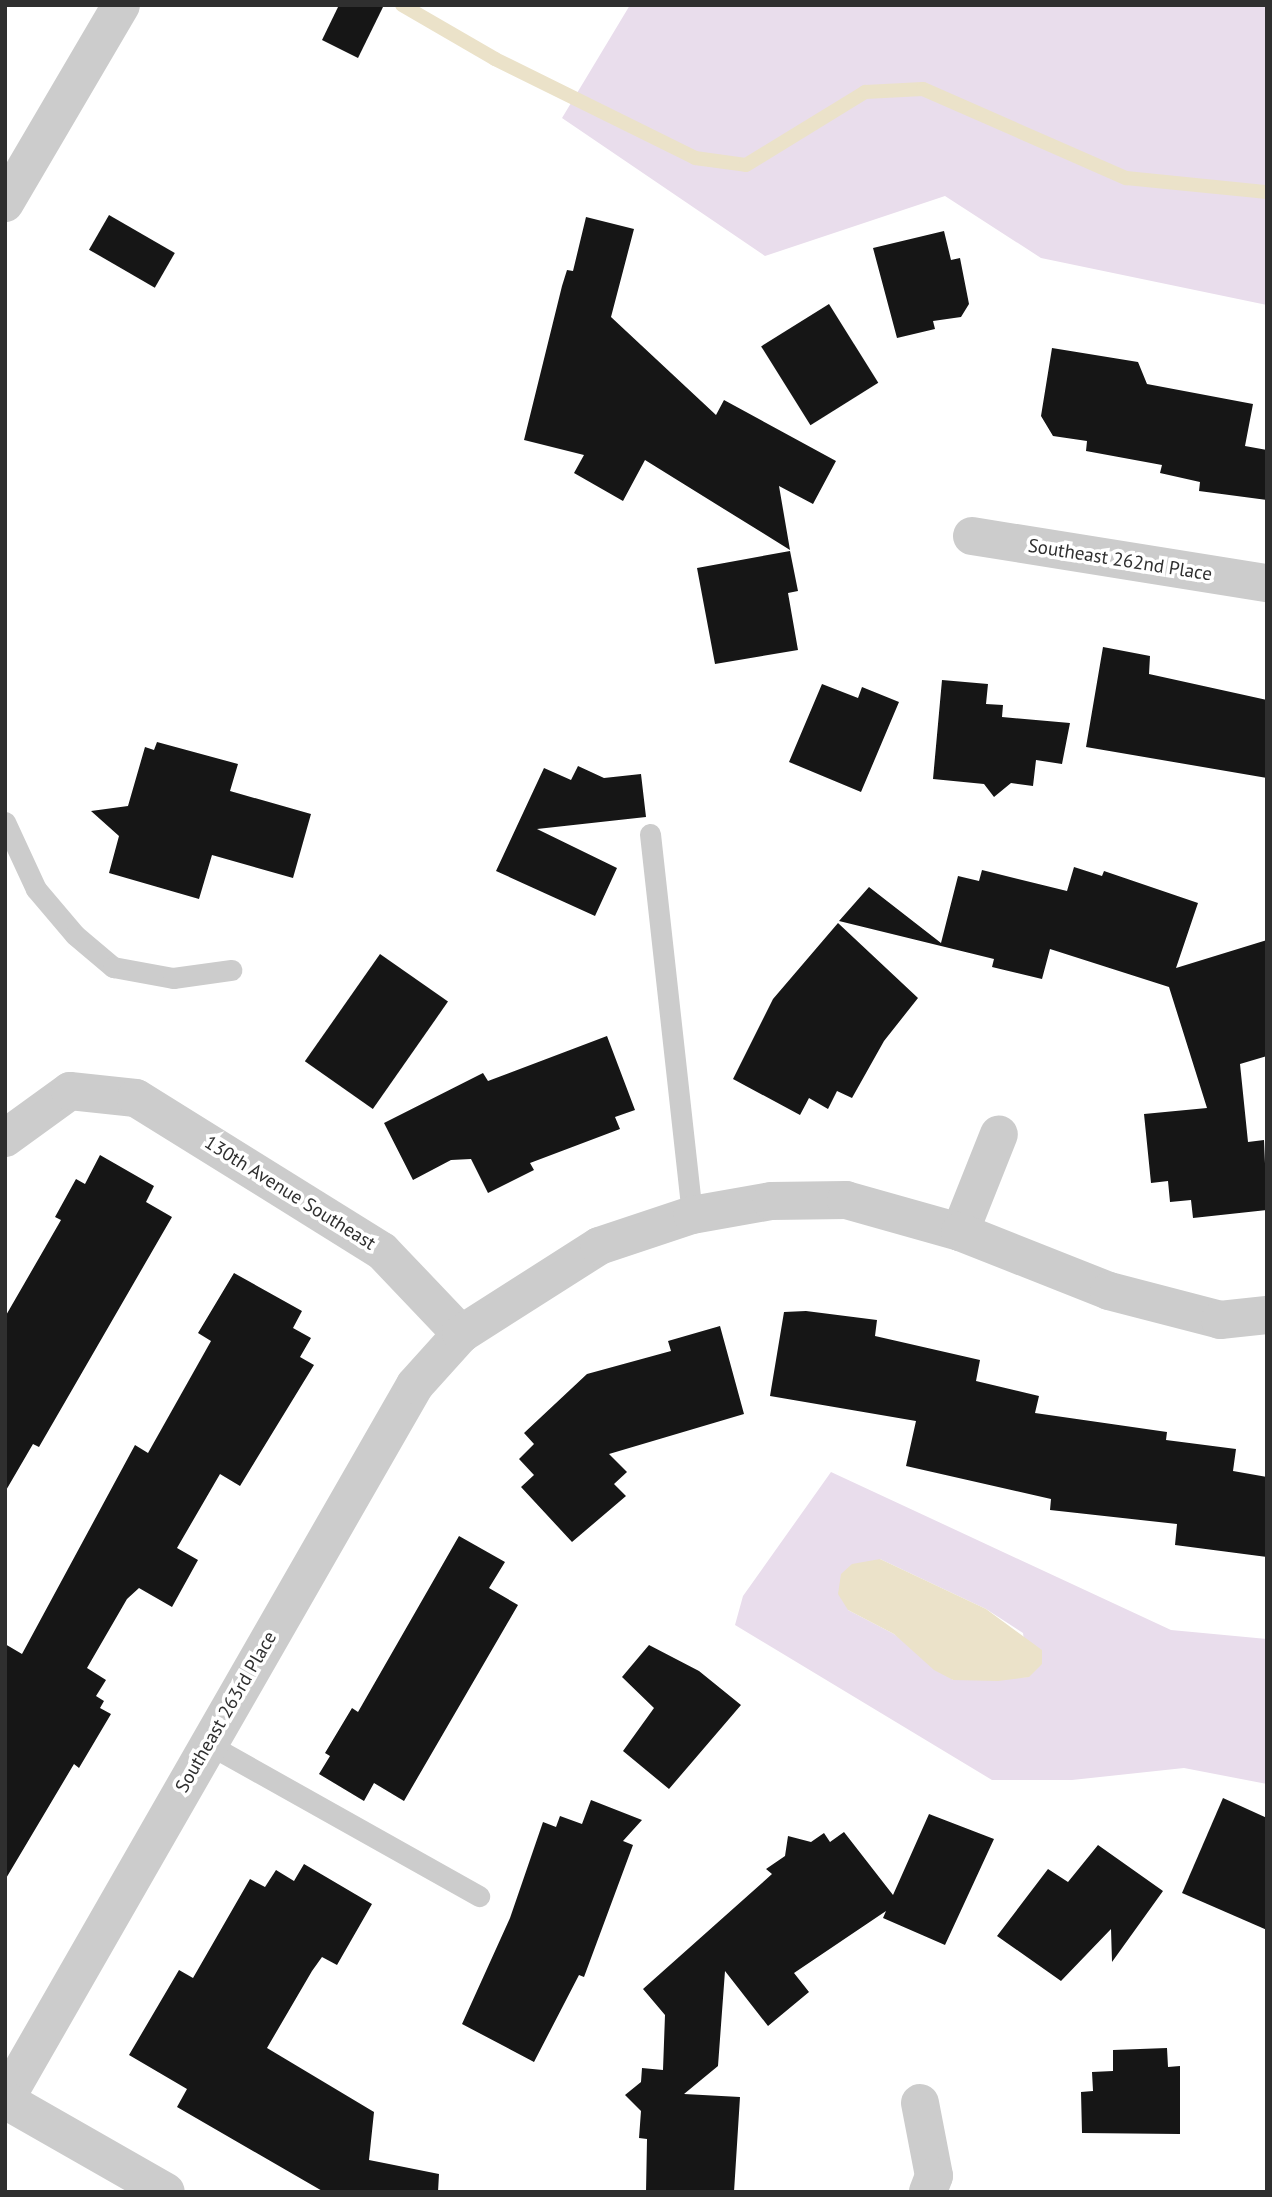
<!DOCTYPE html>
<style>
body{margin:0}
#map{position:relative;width:1272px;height:2197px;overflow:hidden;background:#fff;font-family:"PT Sans",sans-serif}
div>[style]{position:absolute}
.green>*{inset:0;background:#e9ddec}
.water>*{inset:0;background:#ebe2c9}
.stream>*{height:14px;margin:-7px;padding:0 7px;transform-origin:7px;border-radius:7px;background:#ebe2c9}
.building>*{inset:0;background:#161616;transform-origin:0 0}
.lane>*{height:21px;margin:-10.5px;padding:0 10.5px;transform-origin:10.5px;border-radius:10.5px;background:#ccc}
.street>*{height:38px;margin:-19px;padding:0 19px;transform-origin:19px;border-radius:19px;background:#ccc}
span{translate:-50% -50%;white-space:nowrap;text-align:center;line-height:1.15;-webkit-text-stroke:7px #fff;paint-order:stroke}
.street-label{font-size:19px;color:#2f2f2f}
.frame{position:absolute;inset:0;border:7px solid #2f2f2f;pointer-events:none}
</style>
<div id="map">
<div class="green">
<div style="clip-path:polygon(630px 5px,1267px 5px,1267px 305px,1041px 258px,945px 196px,765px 256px,562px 118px)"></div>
<div style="clip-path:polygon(evenodd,831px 1472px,1171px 1630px,1267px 1639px,1267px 1784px,1184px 1768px,1072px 1780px,992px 1780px,735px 1625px,743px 1596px,831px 1472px,880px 1559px,986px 1609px,1023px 1633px,1029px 1677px,953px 1680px,894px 1634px,848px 1610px,880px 1559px)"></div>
</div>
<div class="water">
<div style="clip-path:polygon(880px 1559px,986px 1609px,1042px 1650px,1042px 1664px,1029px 1677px,998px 1681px,953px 1680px,934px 1670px,894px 1634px,848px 1610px,838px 1594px,841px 1574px,852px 1564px)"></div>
</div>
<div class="stream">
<div style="left:402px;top:5px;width:108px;rotate:30.1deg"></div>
<div style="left:495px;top:59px;width:223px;rotate:26.3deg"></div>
<div style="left:695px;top:158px;width:51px;rotate:7.8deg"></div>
<div style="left:746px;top:165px;width:140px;rotate:-31.5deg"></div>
<div style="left:865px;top:92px;width:58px;rotate:-3deg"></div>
<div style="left:923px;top:89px;width:222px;rotate:23.7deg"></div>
<div style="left:1126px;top:178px;width:142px;rotate:5.7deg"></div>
</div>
<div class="building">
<div style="clip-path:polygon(339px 5px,384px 5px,358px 58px,322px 40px)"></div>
<div style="left:109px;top:215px;width:76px;height:40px;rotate:30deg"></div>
<div style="clip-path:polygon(586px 217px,634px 229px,611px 317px,716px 415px,724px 400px,836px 461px,813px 504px,779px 486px,790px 550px,645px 460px,623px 501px,574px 473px,584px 455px,524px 440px,562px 286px,567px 270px,573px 271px)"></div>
<div style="clip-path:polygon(944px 231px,951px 260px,960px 258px,969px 304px,961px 317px,933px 321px,935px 329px,897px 338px,873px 248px)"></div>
<div style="left:829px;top:304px;width:93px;height:80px;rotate:58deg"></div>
<div style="clip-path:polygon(1052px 348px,1138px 362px,1147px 384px,1253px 404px,1245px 446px,1267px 450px,1267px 500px,1199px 491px,1200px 482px,1160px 473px,1162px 465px,1086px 451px,1087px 441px,1053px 436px,1041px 416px)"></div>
<div style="clip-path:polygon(790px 551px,798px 591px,788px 593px,798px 650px,715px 664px,697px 568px)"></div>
<div style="clip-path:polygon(1103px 647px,1150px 656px,1149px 674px,1267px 700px,1267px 778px,1086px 747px)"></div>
<div style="clip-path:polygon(942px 680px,988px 684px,986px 704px,1003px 705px,1002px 717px,1070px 723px,1062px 764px,1036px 760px,1033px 786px,1011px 783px,994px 797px,984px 784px,933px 779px)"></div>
<div style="clip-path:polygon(822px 684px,858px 698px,862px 687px,899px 702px,861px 792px,789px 762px)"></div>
<div style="clip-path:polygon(157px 742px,238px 764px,230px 791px,311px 814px,293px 878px,212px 855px,199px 899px,109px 873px,119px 836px,91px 811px,128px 806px,145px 747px,154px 750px)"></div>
<div style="clip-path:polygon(578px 766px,604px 778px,641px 774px,646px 817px,537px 829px,617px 868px,595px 916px,496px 871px,544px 768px,571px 780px)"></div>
<div style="clip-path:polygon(1074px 867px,1102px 876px,1104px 871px,1198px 903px,1176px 968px,1267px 940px,1267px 1056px,1240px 1064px,1248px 1142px,1264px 1140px,1267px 1210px,1193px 1218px,1191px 1200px,1170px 1202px,1168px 1181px,1151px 1183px,1144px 1114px,1207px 1108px,1169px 987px,1050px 949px,1042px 979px,992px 967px,994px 959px,839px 921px,869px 887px,941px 943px,958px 876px,979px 881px,982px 870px,1067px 891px)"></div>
<div style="clip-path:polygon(838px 923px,918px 998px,884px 1041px,852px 1098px,837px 1091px,828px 1109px,809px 1098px,800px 1115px,733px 1079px,773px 999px)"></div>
<div style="left:380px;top:954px;width:83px;height:131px;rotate:35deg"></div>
<div style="clip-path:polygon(607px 1036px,635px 1110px,615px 1117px,620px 1129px,530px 1163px,534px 1170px,488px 1193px,471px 1159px,451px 1160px,413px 1180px,384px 1123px,483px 1073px,488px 1081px)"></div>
<div style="clip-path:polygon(100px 1155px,154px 1186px,146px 1202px,172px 1217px,39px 1447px,33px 1444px,5px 1492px,5px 1317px,61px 1220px,55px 1217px,76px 1179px,85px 1184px)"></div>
<div style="clip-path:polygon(234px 1273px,302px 1311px,293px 1328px,311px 1338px,300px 1357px,314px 1365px,240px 1486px,220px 1474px,177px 1548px,198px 1560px,172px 1607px,139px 1588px,127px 1599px,87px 1668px,106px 1680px,96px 1696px,104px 1701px,100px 1708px,111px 1714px,79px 1768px,74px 1764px,5px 1880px,5px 1644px,22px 1654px,135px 1445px,148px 1453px,211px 1341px,198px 1333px)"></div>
<div style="clip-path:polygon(806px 1311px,877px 1320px,875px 1336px,980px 1360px,976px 1381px,1039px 1396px,1035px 1413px,1167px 1432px,1166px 1440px,1236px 1449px,1233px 1471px,1267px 1477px,1267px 1557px,1175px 1545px,1177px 1524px,1050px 1510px,1051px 1499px,906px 1466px,916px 1421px,770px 1396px,784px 1312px)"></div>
<div style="clip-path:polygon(720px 1326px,744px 1414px,609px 1454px,627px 1472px,614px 1484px,626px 1496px,572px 1542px,521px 1487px,534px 1475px,519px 1459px,534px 1444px,524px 1433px,587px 1374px,671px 1351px,668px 1341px)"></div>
<div style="clip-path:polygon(459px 1536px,505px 1562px,489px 1588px,518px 1605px,404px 1801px,374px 1783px,364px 1801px,319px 1774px,330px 1756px,325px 1753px,352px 1708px,358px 1712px)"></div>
<div style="clip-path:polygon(649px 1645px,699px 1671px,741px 1705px,669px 1789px,623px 1751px,654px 1708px,622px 1677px)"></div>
<div style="clip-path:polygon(1223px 1798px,1267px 1818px,1267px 1930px,1182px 1893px)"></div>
<div style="clip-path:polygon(591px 1800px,642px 1820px,623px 1841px,633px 1845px,584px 1977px,579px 1975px,534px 2062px,462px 2024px,510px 1918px,543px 1822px,556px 1827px,560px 1816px,582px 1824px)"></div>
<div style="clip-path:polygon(929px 1814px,994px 1839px,945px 1945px,883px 1918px,886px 1911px,794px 1973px,809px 1992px,768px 2026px,725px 1971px,718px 2066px,684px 2094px,740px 2097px,734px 2192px,646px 2192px,647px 2139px,639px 2138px,641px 2111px,625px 2095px,641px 2082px,642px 2068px,663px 2070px,665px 2015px,643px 1989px,772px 1874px,766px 1869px,785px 1856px,788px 1836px,811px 1842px,824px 1833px,830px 1842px,844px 1832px,893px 1895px)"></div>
<div style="clip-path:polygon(1098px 1845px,1163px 1891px,1112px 1962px,1111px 1929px,1061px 1981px,997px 1936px,1048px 1869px,1068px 1882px)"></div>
<div style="clip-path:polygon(304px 1864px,372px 1904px,337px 1965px,322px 1957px,312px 1971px,267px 2048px,374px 2112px,369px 2160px,439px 2174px,438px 2192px,324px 2192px,177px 2107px,187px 2089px,129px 2055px,179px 1970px,193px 1978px,250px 1879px,265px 1887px,276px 1870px,294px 1881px)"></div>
<div style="clip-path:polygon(1167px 2048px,1168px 2067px,1180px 2066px,1180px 2134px,1082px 2133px,1081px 2092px,1093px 2091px,1092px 2072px,1113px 2071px,1113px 2050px)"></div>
</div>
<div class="lane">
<div style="left:5px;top:822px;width:74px;rotate:65.2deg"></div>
<div style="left:36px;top:889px;width:60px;rotate:49.7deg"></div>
<div style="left:75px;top:935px;width:50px;rotate:40.1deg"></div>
<div style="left:113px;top:967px;width:61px;rotate:10.4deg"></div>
<div style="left:173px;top:978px;width:59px;rotate:-7.9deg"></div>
<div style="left:650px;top:834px;width:383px;rotate:83.7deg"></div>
<div style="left:208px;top:1744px;width:311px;rotate:29.3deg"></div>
</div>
<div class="street">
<div style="left:5px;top:203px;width:229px;rotate:-59.6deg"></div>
<div style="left:972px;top:536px;width:299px;rotate:9.1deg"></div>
<div style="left:5px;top:1138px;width:80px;rotate:-35.9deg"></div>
<div style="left:70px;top:1091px;width:66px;rotate:6.1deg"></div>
<div style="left:136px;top:1098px;width:290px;rotate:31.9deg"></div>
<div style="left:382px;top:1251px;width:115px;rotate:46.4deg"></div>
<div style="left:960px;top:1232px;width:105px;rotate:-68.3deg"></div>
<div style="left:5px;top:2100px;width:824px;rotate:-60.17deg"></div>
<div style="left:415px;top:1385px;width:69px;rotate:-48deg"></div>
<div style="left:461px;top:1334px;width:164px;rotate:-32.5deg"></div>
<div style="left:599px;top:1246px;width:98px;rotate:-18.4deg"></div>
<div style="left:692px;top:1215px;width:80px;rotate:-10deg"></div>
<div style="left:771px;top:1201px;width:75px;rotate:-0.8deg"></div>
<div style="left:846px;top:1200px;width:118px;rotate:15.7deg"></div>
<div style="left:960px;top:1232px;width:160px;rotate:21.6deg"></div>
<div style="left:1109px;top:1291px;width:115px;rotate:14.6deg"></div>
<div style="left:1220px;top:1320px;width:47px;rotate:-6.1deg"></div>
<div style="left:5px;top:2100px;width:185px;rotate:29.7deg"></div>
<div style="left:920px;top:2103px;width:74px;rotate:79.1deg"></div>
<div style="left:934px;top:2176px;width:17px;rotate:111deg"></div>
</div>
<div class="street-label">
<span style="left:1120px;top:560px;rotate:9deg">Southeast 262nd Place</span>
<span style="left:290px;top:1193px;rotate:32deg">130th Avenue Southeast</span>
<span style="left:226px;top:1712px;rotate:-60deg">Southeast 263rd Place</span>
</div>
<div class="frame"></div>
</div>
